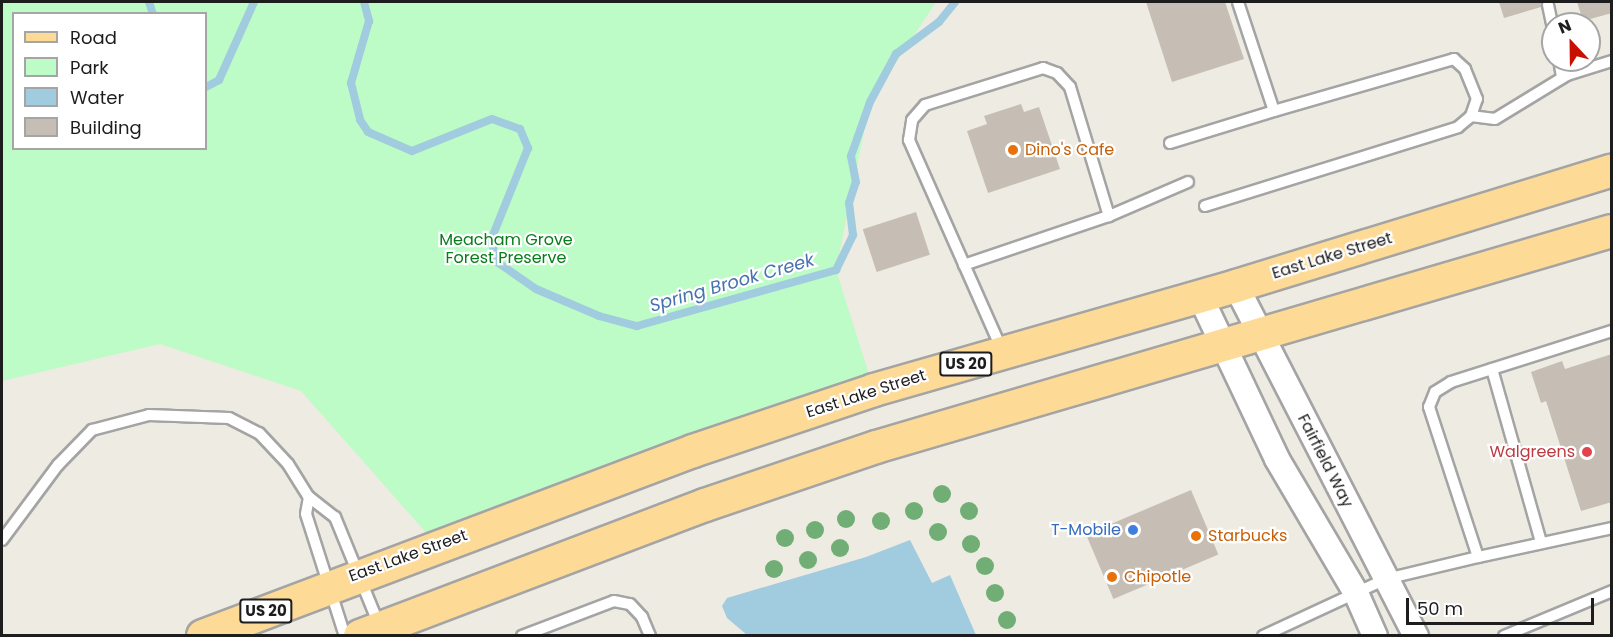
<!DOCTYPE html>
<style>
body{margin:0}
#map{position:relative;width:1613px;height:637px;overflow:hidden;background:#eeebe2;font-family:Poppins,sans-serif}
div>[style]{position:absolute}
.park>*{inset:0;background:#bdfbc7}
.water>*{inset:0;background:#a1cbde}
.stream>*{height:8px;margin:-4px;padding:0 4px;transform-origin:4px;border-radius:4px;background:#a1cbde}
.building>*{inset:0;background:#c6beb5;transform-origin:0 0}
.roads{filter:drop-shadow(2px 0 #a4a4a4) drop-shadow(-2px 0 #a4a4a4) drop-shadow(0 2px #a4a4a4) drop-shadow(0 -2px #a4a4a4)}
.service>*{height:10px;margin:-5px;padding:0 5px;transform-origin:5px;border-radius:5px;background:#fff}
.tertiary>*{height:24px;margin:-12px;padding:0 12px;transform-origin:12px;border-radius:12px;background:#fff}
.primary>*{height:32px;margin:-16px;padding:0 16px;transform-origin:16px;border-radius:16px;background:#feda97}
.trees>*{width:18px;height:18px;margin:-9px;border-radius:50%;background:#70ae75}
.dots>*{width:16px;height:16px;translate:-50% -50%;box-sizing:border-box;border:3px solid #fff;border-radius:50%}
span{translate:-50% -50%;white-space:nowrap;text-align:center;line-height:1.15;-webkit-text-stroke:4.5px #fff;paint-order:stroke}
.shield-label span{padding:2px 4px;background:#fff;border:2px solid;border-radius:4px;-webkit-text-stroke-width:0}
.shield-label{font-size:15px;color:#1d1d1d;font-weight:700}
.food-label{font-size:16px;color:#c56008}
.left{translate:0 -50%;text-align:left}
.park-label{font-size:16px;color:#087d1b}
.street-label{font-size:16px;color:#1d1d1d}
.health-label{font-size:16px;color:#be3a42}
.right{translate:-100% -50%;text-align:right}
.shop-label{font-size:16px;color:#366cbe}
.water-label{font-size:18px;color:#4772af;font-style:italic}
.frame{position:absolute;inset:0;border:3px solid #1d1d1d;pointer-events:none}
.legend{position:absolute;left:12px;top:12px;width:195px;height:138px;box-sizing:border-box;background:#fff;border:2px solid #a5a5a5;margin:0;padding:8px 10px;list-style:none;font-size:18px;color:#1d1d1d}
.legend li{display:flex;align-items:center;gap:12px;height:30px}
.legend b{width:30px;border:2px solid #a5a5a5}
.north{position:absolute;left:1541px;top:12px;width:60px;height:60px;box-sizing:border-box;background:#fff;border:2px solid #a5a5a5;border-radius:50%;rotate:338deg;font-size:16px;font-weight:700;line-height:24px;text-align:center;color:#1d1d1d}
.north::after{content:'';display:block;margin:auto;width:21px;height:27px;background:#c91000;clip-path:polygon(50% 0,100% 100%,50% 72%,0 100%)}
.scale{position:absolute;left:1406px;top:598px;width:188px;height:27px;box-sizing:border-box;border:3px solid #1d1d1d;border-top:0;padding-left:8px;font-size:18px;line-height:21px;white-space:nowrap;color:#1d1d1d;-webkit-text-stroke:4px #fff;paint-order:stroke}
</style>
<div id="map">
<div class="park">
<div style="clip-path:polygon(evenodd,2px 2px,936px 2px,870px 102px,836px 270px,874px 390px,429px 536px,301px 391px,160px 344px,2px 381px,2px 2px,14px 14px,206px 14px,206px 148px,14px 148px,14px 14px)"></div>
</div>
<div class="water">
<div style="clip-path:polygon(910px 540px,932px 583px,950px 575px,976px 635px,747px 635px,727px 618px,722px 606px,727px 598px,866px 557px)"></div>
</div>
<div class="stream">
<div style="left:149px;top:2px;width:13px;rotate:72deg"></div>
<div style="left:364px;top:2px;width:20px;rotate:75deg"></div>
<div style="left:369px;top:21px;width:65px;rotate:106.2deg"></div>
<div style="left:351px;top:83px;width:38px;rotate:76deg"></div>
<div style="left:360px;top:120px;width:14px;rotate:56deg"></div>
<div style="left:368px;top:132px;width:48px;rotate:23.4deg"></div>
<div style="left:412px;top:151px;width:86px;rotate:-21.8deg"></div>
<div style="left:492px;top:119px;width:30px;rotate:20deg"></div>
<div style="left:520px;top:129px;width:21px;rotate:67deg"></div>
<div style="left:528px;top:148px;width:99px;rotate:111.9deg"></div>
<div style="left:491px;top:240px;width:23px;rotate:75deg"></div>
<div style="left:497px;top:262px;width:47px;rotate:34.7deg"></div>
<div style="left:536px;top:289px;width:69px;rotate:23.2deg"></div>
<div style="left:599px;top:316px;width:39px;rotate:15deg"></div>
<div style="left:637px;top:326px;width:207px;rotate:-15.7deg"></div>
<div style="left:836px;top:270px;width:39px;rotate:-64deg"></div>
<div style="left:853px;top:235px;width:32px;rotate:-97deg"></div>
<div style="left:849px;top:203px;width:22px;rotate:-72deg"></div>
<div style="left:856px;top:182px;width:26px;rotate:-101deg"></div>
<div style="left:851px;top:156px;width:57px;rotate:-70.6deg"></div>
<div style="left:870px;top:102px;width:55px;rotate:-61.6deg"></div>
<div style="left:896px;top:54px;width:54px;rotate:-36.7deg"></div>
<div style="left:939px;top:22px;width:26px;rotate:-51deg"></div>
<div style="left:206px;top:87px;width:15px;rotate:-28deg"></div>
<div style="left:219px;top:80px;width:85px;rotate:-65.8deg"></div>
</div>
<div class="building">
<div style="clip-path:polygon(1146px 2px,1225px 2px,1244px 59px,1172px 82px)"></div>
<div style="clip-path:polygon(1499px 2px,1558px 2px,1504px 18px)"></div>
<div style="clip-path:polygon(1577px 2px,1612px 2px,1612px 13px,1583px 21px)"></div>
<div style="clip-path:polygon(1021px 104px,1024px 112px,1039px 107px,1060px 169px,988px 193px,967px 131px,987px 124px,984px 116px)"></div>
<div style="left:916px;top:212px;width:45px;height:56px;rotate:72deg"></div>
<div style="clip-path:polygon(1612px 354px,1612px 502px,1581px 511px,1546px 401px,1541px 403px,1531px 372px,1562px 361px,1565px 369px)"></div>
<div style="left:1191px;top:490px;width:70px;height:114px;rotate:67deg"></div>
</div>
<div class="roads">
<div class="service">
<div style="left:1548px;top:5px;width:25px;rotate:78deg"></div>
<div style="left:1559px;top:60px;width:17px;rotate:80deg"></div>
<div style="left:1471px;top:116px;width:24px;rotate:7deg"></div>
<div style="left:1495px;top:119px;width:84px;rotate:-31.4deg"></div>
<div style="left:1567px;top:75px;width:47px;rotate:-17.3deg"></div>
<div style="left:1170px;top:143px;width:109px;rotate:-17.1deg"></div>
<div style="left:1274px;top:111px;width:115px;rotate:-108.3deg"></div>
<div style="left:1205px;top:206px;width:265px;rotate:-17.3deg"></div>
<div style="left:1458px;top:127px;width:17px;rotate:-40deg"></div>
<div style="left:1471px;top:116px;width:18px;rotate:-71deg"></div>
<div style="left:1477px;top:99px;width:32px;rotate:-112deg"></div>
<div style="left:1465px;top:69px;width:15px;rotate:-138deg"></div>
<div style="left:1454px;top:59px;width:187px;rotate:163.9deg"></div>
<div style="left:964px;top:265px;width:153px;rotate:-18.7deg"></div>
<div style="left:1002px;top:350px;width:230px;rotate:-113.9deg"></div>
<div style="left:909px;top:140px;width:20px;rotate:-81deg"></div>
<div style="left:912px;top:120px;width:20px;rotate:-49deg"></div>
<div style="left:925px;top:105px;width:124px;rotate:-17.4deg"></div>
<div style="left:1043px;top:68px;width:15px;rotate:20deg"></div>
<div style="left:1057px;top:73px;width:19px;rotate:47deg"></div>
<div style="left:1070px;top:87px;width:135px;rotate:73.2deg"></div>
<div style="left:1109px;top:216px;width:86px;rotate:-23.3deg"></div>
<div style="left:1492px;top:369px;width:180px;rotate:74.2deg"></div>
<div style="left:309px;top:497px;width:17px;rotate:100deg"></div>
<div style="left:306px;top:514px;width:128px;rotate:72.3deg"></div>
<div style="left:2px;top:540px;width:94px;rotate:-53.3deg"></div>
<div style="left:58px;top:465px;width:49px;rotate:-45.8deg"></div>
<div style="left:92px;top:430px;width:59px;rotate:-14.7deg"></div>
<div style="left:149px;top:415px;width:80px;rotate:2.1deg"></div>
<div style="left:229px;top:418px;width:34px;rotate:27deg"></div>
<div style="left:259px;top:433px;width:42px;rotate:46.9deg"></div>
<div style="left:288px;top:464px;width:39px;rotate:58deg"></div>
<div style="left:309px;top:497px;width:33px;rotate:38deg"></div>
<div style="left:335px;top:517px;width:117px;rotate:67.8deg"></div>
<div style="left:1478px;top:557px;width:137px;rotate:-12.2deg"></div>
<div style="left:522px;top:636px;width:98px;rotate:-20.8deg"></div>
<div style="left:614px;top:601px;width:16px;rotate:11deg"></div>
<div style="left:630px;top:604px;width:18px;rotate:47deg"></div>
<div style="left:642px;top:617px;width:21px;rotate:67deg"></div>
<div style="left:1263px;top:636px;width:136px;rotate:-24.9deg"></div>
<div style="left:1386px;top:579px;width:95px;rotate:-13.4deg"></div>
<div style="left:1478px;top:557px;width:158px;rotate:-108.1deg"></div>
<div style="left:1429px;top:407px;width:16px;rotate:-68deg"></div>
<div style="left:1435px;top:392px;width:19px;rotate:-32deg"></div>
<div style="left:1451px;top:382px;width:169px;rotate:-17.6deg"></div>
<div style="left:1504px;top:636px;width:117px;rotate:-22.6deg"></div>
</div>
<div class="tertiary">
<div style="left:1236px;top:286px;width:394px;rotate:62.8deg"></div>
<div style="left:1200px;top:296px;width:180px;rotate:64.7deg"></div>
<div style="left:1277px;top:459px;width:156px;rotate:59.5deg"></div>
<div style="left:1356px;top:593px;width:47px;rotate:66.2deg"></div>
</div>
<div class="primary">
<div style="left:203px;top:636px;width:524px;rotate:-20.68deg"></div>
<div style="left:693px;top:451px;width:191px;rotate:-18.6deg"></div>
<div style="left:874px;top:390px;width:377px;rotate:-16deg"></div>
<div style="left:1236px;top:286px;width:393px;rotate:-17.1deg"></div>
<div style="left:360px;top:636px;width:369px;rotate:-20.8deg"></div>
<div style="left:705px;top:505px;width:181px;rotate:-18.7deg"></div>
<div style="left:876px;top:447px;width:767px;rotate:-16.36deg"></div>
</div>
</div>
<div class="trees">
<div style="left:942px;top:494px"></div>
<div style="left:914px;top:511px"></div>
<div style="left:969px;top:511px"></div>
<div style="left:846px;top:519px"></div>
<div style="left:881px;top:521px"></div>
<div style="left:815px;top:530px"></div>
<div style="left:938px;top:532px"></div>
<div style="left:785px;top:538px"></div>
<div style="left:971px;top:544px"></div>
<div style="left:840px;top:548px"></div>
<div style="left:808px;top:560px"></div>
<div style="left:985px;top:566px"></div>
<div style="left:774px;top:569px"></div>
<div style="left:995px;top:593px"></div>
<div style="left:1007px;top:620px"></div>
</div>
<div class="dots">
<div style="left:1013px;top:150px;background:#e8710a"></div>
<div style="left:1587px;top:452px;background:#e0444e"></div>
<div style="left:1133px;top:530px;background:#3f7fe0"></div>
<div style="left:1196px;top:536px;background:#e8710a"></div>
<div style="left:1112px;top:577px;background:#e8710a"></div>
</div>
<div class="shield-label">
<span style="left:966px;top:364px">US 20</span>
<span style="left:266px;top:611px">US 20</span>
</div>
<div class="food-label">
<span class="left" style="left:1025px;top:150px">Dino's Cafe</span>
<span class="left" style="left:1208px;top:536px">Starbucks</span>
<span class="left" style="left:1124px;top:577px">Chipotle</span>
</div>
<div class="park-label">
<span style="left:506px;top:249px">Meacham Grove<br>Forest Preserve</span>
</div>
<div class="street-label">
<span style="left:1332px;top:256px;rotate:-17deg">East Lake Street</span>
<span style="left:866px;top:394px;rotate:-18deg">East Lake Street</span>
<span style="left:1325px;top:461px;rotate:63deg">Fairfield Way</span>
<span style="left:408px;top:556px;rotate:-20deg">East Lake Street</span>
</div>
<div class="health-label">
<span class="right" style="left:1575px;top:452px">Walgreens</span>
</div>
<div class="shop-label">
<span class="right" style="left:1121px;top:530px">T-Mobile</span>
</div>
<div class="water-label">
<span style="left:732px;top:283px;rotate:-16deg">Spring Brook Creek</span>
</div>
<div class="frame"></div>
<ul class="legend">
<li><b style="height:8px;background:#feda97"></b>Road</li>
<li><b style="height:16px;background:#bdfbc7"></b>Park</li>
<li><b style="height:16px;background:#a1cbde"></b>Water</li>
<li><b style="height:16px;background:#c6beb5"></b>Building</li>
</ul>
<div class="north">N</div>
<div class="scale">50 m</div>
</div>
